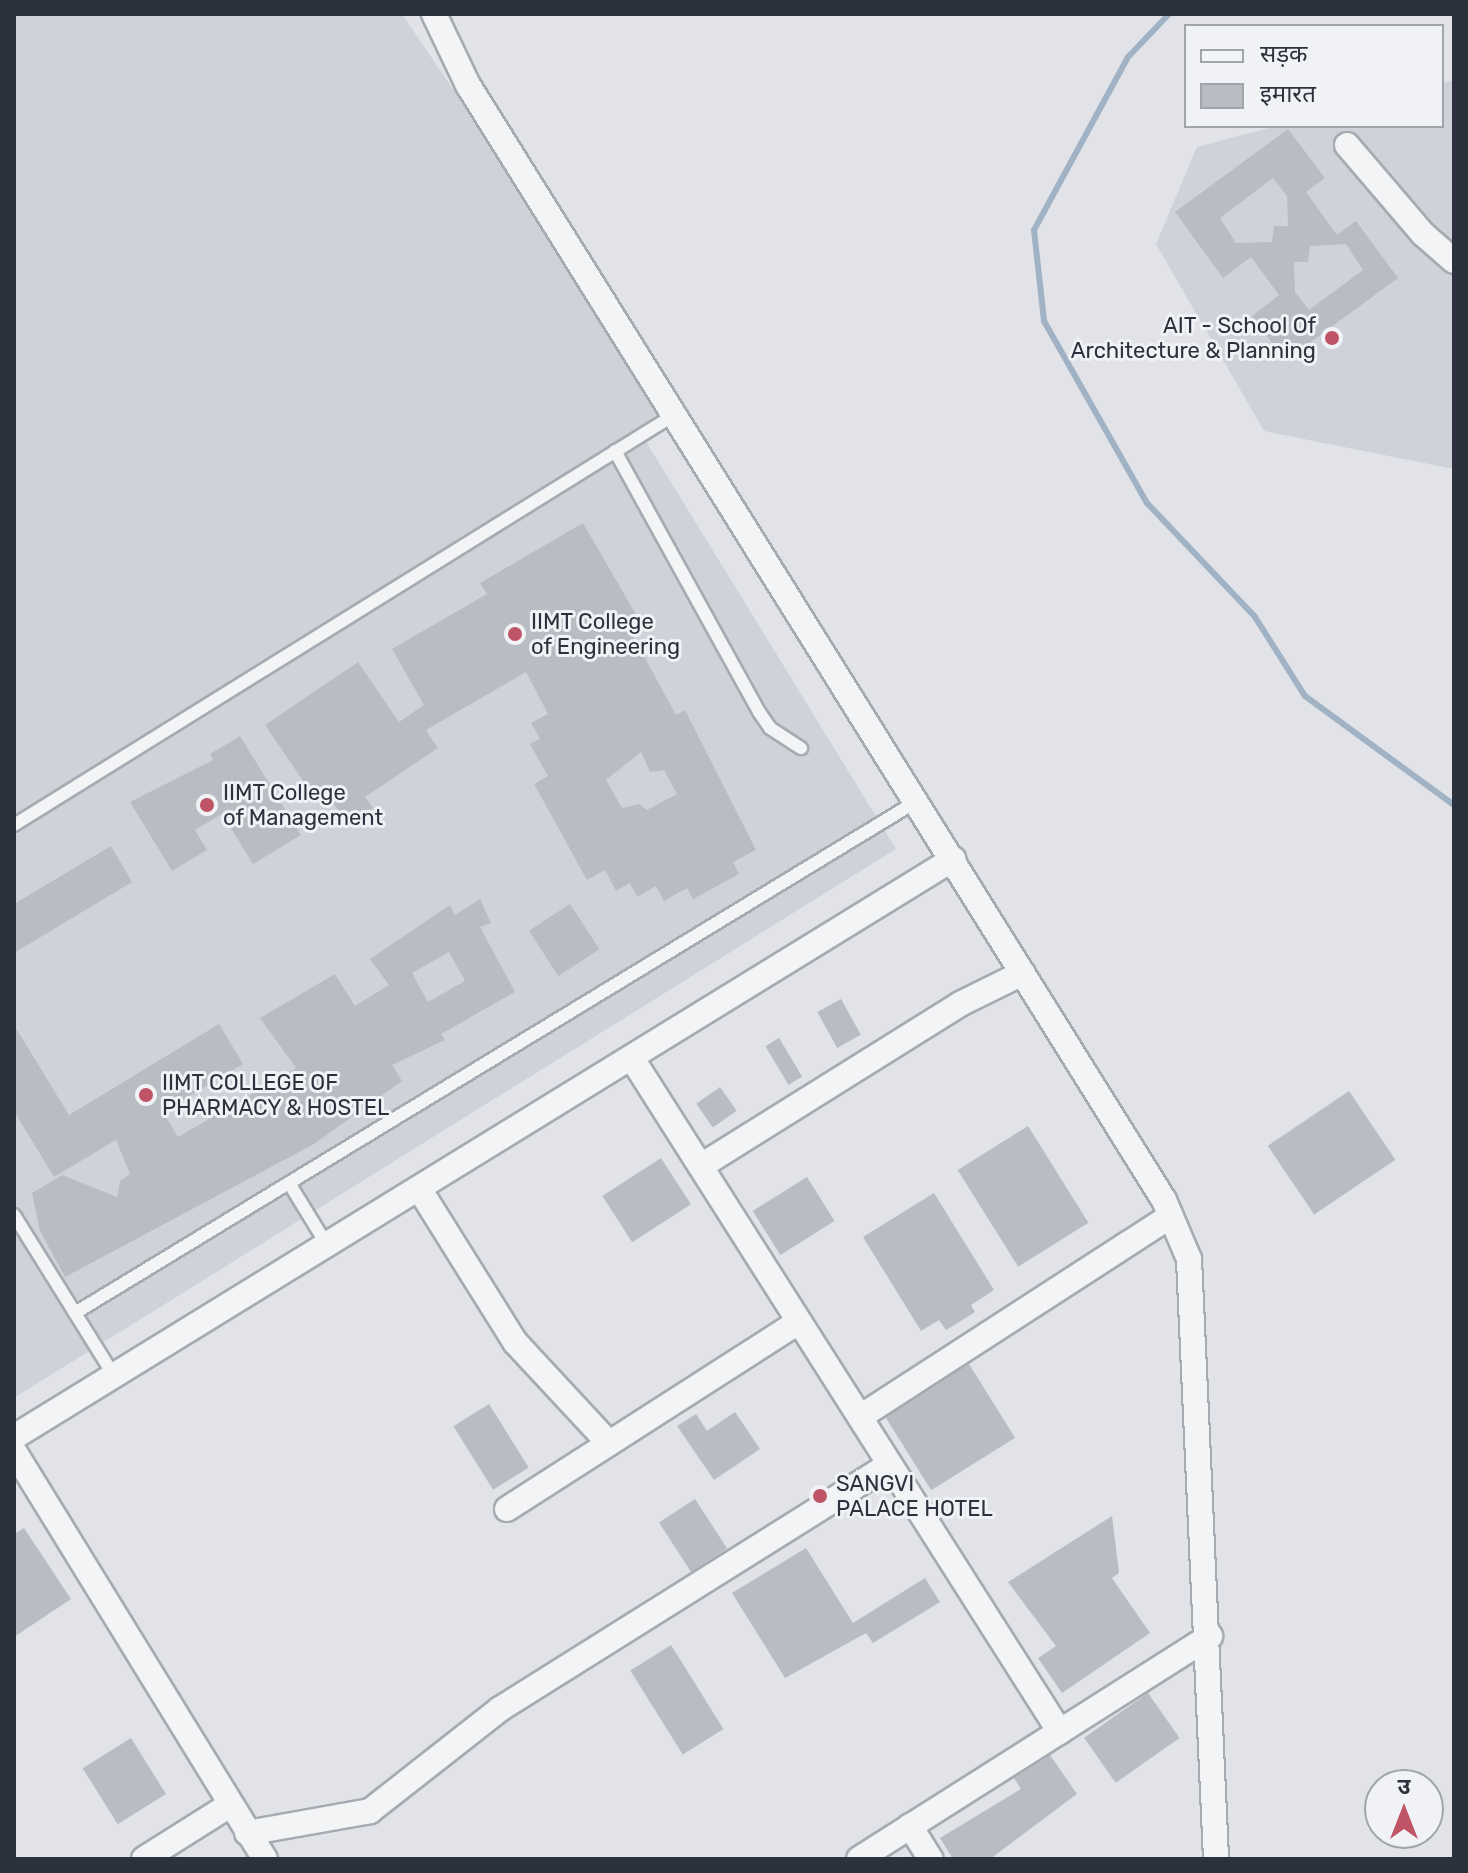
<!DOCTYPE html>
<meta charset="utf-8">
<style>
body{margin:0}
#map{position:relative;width:1468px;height:1873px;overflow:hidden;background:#e1e3e8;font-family:Rubik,"Noto Sans Devanagari",sans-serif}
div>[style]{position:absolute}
.built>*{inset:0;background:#cfd3d9}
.stream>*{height:6px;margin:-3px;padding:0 3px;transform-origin:3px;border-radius:3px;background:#a0b2c3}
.building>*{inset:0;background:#b8bdc4;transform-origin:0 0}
.roads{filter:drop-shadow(2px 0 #a7aab1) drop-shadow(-2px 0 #a7aab1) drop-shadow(0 2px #a7aab1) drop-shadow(0 -2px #a7aab1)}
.lane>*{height:12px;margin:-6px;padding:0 6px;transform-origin:6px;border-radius:6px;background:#f3f4f6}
.street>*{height:24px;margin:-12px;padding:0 12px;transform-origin:12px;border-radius:12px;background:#f3f4f6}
.dots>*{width:22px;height:22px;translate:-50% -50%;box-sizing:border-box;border:4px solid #f0f2f5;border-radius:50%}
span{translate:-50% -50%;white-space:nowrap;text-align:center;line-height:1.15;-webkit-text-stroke:6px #f0f2f5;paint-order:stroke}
.poi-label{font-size:22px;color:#2b323d}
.right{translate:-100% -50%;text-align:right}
.left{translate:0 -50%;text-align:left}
.frame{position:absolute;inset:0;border:16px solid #2b323d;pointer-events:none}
.legend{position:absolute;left:1184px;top:24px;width:260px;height:104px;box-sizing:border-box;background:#f0f2f5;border:2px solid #a1a5ab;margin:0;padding:10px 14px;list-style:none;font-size:24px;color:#2b323d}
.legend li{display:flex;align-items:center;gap:16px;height:40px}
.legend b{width:40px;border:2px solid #a1a5ab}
.north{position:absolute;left:1364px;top:1769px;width:80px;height:80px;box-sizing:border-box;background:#f0f2f5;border:2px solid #a1a5ab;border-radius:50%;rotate:0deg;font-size:22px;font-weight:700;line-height:32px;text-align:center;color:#2b323d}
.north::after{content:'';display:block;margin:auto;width:28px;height:36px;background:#be5466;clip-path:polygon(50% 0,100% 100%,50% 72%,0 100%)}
</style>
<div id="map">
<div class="built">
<div style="clip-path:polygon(14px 14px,402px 14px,674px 415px,642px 435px,896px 849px,14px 1398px)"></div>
<div style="clip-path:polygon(1454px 80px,1454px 469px,1264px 431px,1156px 244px,1197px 147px,1277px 126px,1442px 126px,1442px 83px)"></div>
</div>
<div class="stream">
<div style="left:1169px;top:14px;width:59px;rotate:133.6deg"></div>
<div style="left:1128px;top:57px;width:197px;rotate:118.5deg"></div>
<div style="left:1034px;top:230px;width:92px;rotate:83.7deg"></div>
<div style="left:1044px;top:321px;width:209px;rotate:60.5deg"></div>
<div style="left:1147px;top:503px;width:157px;rotate:46.5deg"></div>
<div style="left:1255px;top:617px;width:93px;rotate:57.7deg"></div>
<div style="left:1305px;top:696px;width:185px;rotate:36.2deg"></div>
</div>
<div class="building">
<div style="clip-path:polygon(evenodd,1288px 129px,1325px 178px,1306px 192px,1337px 235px,1356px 221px,1398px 278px,1285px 361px,1252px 316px,1279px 295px,1251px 257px,1223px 278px,1175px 212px,1288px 129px,1273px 178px,1287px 196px,1288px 226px,1274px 226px,1272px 242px,1236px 243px,1220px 218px,1273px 178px,1288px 129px,1346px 244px,1363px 270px,1309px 310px,1295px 292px,1294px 262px,1308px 262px,1310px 246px,1346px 244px)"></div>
<div style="clip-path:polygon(evenodd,583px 523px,638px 618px,627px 625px,676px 715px,685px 710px,756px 850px,733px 862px,739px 874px,693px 899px,687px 888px,664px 901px,656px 886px,637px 897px,630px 883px,616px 891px,605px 870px,587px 880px,534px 784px,548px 776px,530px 744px,540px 739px,531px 723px,548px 714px,526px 672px,426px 730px,438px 748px,365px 797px,373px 808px,348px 825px,331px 800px,321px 807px,265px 725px,358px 662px,399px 722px,424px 705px,392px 649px,487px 594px,480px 583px,583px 523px,641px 752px,650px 772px,664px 770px,677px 794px,647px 810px,639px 804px,622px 808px,606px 780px,641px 752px)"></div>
<div style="clip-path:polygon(240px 736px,301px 835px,253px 864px,222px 814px,195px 830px,207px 850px,172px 871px,130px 802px,213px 760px,210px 754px)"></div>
<div style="clip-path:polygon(111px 846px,132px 882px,14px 953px,14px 904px)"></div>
<div style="clip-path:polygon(evenodd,480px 899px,491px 923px,480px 927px,515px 992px,441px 1034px,445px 1040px,392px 1065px,402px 1081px,314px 1144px,65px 1277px,40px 1231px,32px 1193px,62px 1175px,117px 1197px,120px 1181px,130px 1174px,116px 1140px,54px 1177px,14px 1111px,14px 1025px,69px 1115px,219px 1024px,243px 1064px,163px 1112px,178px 1137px,296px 1068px,260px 1018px,335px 974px,355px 1006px,389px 985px,370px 959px,450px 905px,455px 915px,480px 899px,449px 952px,465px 981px,428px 1002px,412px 973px,449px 952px)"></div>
<div style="left:570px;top:904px;width:54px;height:49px;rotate:57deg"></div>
<div style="left:841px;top:999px;width:41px;height:27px;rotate:61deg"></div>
<div style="left:779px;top:1038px;width:45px;height:16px;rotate:59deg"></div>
<div style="left:720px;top:1087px;width:29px;height:29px;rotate:55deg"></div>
<div style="left:1349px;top:1091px;width:83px;height:98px;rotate:56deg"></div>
<div style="left:1028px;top:1126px;width:114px;height:83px;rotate:58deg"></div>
<div style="left:661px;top:1158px;width:55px;height:70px;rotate:57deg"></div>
<div style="left:807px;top:1177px;width:52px;height:64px;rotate:58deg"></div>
<div style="clip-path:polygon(934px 1193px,994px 1290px,971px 1305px,975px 1312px,946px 1330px,939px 1320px,921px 1331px,863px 1237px)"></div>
<div style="left:969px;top:1364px;width:87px;height:99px;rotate:58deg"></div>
<div style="left:489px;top:1404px;width:75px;height:42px;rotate:58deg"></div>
<div style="clip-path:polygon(735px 1412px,760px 1449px,714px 1480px,677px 1426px,696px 1414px,707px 1431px)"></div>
<div style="left:695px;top:1499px;width:59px;height:43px;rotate:57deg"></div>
<div style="clip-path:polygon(1112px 1516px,1119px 1573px,1112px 1578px,1150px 1633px,1062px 1693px,1038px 1658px,1056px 1646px,1008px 1582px)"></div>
<div style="clip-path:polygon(24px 1528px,71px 1599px,14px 1637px,14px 1534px)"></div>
<div style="clip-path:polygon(806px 1548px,853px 1623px,925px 1578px,940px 1602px,873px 1643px,866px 1633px,785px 1678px,732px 1593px)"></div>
<div style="left:671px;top:1645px;width:99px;height:48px;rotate:58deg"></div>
<div style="left:1148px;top:1693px;width:55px;height:78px;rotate:55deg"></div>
<div style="left:131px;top:1738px;width:66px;height:57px;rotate:58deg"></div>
<div style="clip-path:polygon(1050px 1755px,1077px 1794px,990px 1859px,953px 1859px,940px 1838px,1021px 1789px,1014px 1778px)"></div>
</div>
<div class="roads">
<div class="lane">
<div style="left:615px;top:451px;width:298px;rotate:61.1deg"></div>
<div style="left:759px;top:712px;width:19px;rotate:55deg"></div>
<div style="left:770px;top:728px;width:37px;rotate:33deg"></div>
<div style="left:14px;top:825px;width:777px;rotate:-31.85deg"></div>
<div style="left:289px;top:1183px;width:73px;rotate:58.5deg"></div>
<div style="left:14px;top:1215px;width:187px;rotate:58.1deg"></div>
<div style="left:75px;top:1313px;width:985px;rotate:-31.3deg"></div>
</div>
<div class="street">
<div style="left:434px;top:14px;width:79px;rotate:64.4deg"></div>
<div style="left:468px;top:85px;width:1314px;rotate:58.03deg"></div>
<div style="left:1164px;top:1200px;width:64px;rotate:67deg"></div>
<div style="left:1189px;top:1259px;width:601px;rotate:87.42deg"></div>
<div style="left:1347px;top:145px;width:117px;rotate:49.5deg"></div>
<div style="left:1423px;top:234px;width:41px;rotate:41.1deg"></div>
<div style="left:633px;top:1060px;width:796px;rotate:57.57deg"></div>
<div style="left:701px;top:1166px;width:305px;rotate:-32deg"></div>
<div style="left:960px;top:1004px;width:70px;rotate:-26.2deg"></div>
<div style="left:420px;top:1190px;width:179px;rotate:58deg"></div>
<div style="left:515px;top:1342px;width:138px;rotate:47.1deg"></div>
<div style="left:860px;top:1417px;width:370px;rotate:-32.9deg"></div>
<div style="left:14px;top:1437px;width:1103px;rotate:-31.61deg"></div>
<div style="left:14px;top:1451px;width:479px;rotate:58.4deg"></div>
<div style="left:507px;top:1509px;width:346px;rotate:-32.7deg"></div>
<div style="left:910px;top:1826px;width:39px;rotate:58deg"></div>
<div style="left:247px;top:1833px;width:125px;rotate:-10.1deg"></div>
<div style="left:370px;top:1811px;width:165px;rotate:-38.1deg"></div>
<div style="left:500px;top:1709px;width:458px;rotate:-32.1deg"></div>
<div style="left:144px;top:1859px;width:99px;rotate:-32.2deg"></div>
<div style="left:859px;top:1859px;width:416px;rotate:-32.4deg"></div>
</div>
</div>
<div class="dots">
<div style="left:1332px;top:338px;background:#be5466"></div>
<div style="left:515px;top:634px;background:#be5466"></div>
<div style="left:207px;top:805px;background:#be5466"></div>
<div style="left:146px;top:1095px;background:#be5466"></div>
<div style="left:820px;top:1496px;background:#be5466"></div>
</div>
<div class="poi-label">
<span class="right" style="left:1316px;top:338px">AIT - School Of<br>Architecture &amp; Planning</span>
<span class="left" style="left:531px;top:634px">IIMT College<br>of Engineering</span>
<span class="left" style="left:223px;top:805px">IIMT College<br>of Management</span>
<span class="left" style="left:162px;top:1095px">IIMT COLLEGE OF<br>PHARMACY &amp; HOSTEL</span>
<span class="left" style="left:836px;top:1496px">SANGVI<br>PALACE HOTEL</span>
</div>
<div class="frame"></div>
<ul class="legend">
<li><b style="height:10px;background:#f3f4f6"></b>सड़क</li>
<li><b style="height:22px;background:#b8bdc4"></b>इमारत</li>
</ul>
<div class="north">उ</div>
</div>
